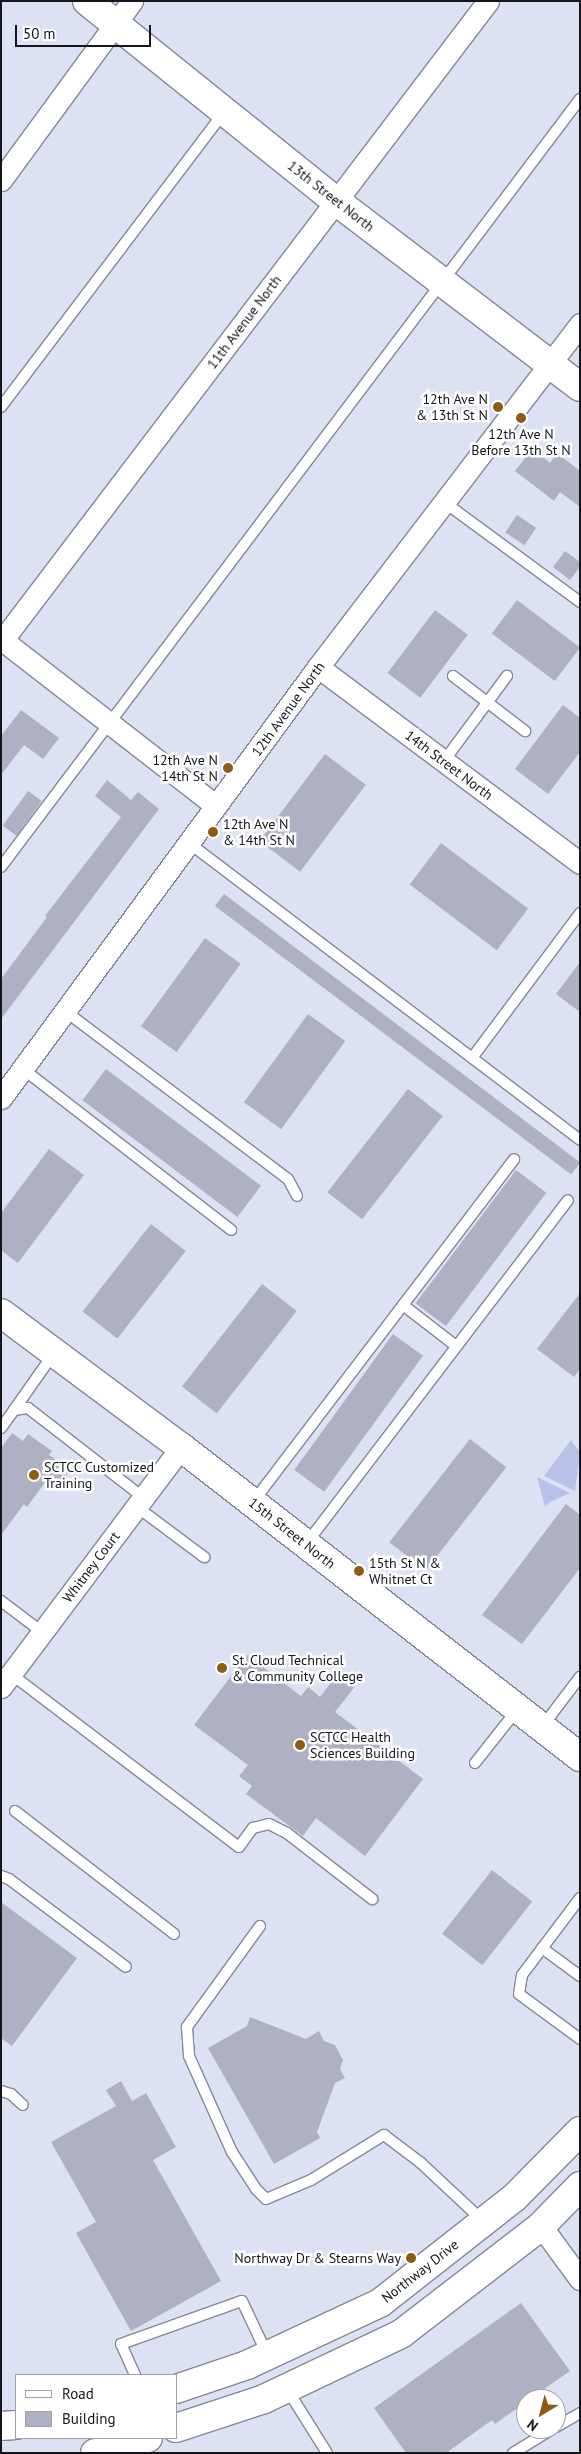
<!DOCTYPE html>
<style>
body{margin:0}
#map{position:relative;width:581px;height:2454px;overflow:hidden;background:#dde1f4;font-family:"PT Sans",sans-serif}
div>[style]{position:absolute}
.green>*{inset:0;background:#bac1e8}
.building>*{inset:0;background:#aeb1c3;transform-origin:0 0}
.roads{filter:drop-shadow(1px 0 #858899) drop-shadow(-1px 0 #858899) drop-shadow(0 1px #858899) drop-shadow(0 -1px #858899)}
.lane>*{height:10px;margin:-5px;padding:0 5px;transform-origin:5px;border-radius:5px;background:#fff}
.street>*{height:21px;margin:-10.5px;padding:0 10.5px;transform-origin:10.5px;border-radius:10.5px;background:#fff}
.secondary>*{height:28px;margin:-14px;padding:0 14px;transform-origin:14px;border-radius:14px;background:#fff}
.dots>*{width:14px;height:14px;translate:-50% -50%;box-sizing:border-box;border:2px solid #fff;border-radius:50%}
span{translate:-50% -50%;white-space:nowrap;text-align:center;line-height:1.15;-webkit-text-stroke:5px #fff;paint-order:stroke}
.street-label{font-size:14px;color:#15161c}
.poi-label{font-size:14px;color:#15161c}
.right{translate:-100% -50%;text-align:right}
.left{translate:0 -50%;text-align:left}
.frame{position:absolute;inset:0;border:2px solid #15161c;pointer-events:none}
.legend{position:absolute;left:15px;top:2374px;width:162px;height:65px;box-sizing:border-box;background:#fff;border:1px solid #a1a2a4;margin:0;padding:6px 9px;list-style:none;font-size:15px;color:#15161c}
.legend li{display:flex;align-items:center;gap:10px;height:25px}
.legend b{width:25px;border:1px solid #a1a2a4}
.north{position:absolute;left:516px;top:2389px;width:50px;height:50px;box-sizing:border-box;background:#fff;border:1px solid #a1a2a4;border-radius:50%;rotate:217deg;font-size:14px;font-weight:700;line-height:20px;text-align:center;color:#15161c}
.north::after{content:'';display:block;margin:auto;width:18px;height:22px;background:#915a11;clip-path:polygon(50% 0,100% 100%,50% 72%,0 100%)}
.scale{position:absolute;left:15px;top:25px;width:136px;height:22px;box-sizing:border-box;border:2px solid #15161c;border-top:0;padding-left:6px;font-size:15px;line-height:18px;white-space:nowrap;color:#15161c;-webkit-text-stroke:4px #fff;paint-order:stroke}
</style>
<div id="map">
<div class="green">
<div style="clip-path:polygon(571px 1440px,580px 1452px,575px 1491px,544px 1476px)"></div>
<div style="clip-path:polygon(537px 1477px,570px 1493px,550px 1502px,545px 1507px)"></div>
</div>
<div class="building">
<div style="clip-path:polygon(532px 449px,550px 463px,557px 453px,580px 471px,580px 507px,560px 492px,554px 501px,515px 471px)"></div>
<div style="left:517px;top:515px;width:23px;height:21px;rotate:34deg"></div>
<div style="clip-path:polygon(565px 551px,580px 562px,580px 567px,570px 580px,553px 567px)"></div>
<div style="left:517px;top:600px;width:79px;height:42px;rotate:37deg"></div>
<div style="left:435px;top:610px;width:41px;height:79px;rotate:37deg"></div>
<div style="clip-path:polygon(563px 705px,580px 718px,580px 752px,548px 794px,515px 769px)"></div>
<div style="clip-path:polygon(21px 710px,59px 738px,43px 759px,24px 745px,1px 775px,1px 736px)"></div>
<div style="left:325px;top:754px;width:51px;height:109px;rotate:37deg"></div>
<div style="clip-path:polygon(107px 780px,131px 800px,138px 792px,159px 809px,1px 1019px,1px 979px,47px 917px,45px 916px,121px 817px,95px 796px)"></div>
<div style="left:28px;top:791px;width:17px;height:43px;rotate:36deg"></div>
<div style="left:441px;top:843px;width:109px;height:52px;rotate:37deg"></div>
<div style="left:224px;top:894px;width:446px;height:15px;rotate:37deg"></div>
<div style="left:205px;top:938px;width:44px;height:109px;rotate:36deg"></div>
<div style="clip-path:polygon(580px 962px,580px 1012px,556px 994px)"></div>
<div style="left:308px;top:1014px;width:46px;height:109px;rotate:36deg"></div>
<div style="left:106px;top:1069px;width:194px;height:39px;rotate:37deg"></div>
<div style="left:408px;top:1089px;width:44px;height:131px;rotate:38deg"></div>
<div style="clip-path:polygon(49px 1149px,84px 1175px,18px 1263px,1px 1250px,1px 1213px)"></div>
<div style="left:516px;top:1170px;width:38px;height:167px;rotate:37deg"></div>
<div style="left:151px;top:1224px;width:44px;height:111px;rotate:38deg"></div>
<div style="left:262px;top:1284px;width:44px;height:130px;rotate:38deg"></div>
<div style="clip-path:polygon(580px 1293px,580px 1369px,574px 1377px,537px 1349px)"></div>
<div style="left:393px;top:1334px;width:37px;height:168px;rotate:36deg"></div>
<div style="clip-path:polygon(12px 1433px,23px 1441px,28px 1434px,52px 1451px,49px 1455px,70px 1470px,57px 1488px,46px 1481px,27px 1507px,24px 1504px,1px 1535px,1px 1448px)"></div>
<div style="left:470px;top:1439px;width:46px;height:131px;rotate:38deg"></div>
<div style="clip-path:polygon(566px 1504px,580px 1515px,580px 1568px,522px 1644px,482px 1615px)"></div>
<div style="clip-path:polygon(247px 1655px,301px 1696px,308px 1687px,320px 1697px,339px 1672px,356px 1685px,335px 1712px,423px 1779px,365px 1856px,316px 1818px,303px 1836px,246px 1794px,252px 1786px,239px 1776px,248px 1765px,194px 1725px)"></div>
<div style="left:492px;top:1870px;width:51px;height:81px;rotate:38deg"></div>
<div style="clip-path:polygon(1px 1902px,77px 1958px,12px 2046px,1px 2038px)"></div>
<div style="clip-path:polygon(250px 2017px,306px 2039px,319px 2031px,324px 2041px,335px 2045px,343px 2060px,340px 2069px,345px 2078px,335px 2083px,317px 2132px,320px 2138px,274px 2164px,208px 2048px,247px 2026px)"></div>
<div style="clip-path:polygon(121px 2081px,132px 2101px,146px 2093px,176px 2147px,153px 2160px,221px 2281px,131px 2331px,76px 2233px,96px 2222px,51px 2142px,116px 2106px,106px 2090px)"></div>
<div style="clip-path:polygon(521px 2303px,570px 2371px,530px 2399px,526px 2399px,526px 2402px,495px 2424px,492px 2420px,446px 2453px,406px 2453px,374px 2408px)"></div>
</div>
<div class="roads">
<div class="lane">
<div style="left:1px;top:407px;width:368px;rotate:-52.9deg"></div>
<div style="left:444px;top:502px;width:169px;rotate:36.3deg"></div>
<div style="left:453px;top:676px;width:91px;rotate:37.4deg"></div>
<div style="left:444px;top:761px;width:106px;rotate:-53.5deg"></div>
<div style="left:189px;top:843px;width:491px;rotate:37.2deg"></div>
<div style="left:1px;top:867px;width:962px;rotate:-52.99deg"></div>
<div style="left:65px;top:1011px;width:279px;rotate:37deg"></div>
<div style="left:288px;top:1179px;width:19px;rotate:62deg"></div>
<div style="left:472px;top:1058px;width:181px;rotate:-53.3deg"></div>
<div style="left:23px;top:1069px;width:263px;rotate:37.7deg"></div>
<div style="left:403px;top:1305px;width:67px;rotate:37.7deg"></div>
<div style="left:14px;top:1410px;width:70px;rotate:-54.9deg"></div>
<div style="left:1px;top:1428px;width:22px;rotate:-54deg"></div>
<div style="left:14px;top:1410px;width:14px;rotate:-8deg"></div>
<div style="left:28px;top:1408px;width:147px;rotate:37.8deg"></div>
<div style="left:253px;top:1502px;width:431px;rotate:-52.7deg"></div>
<div style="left:137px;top:1507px;width:84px;rotate:36.7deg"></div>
<div style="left:306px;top:1544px;width:432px;rotate:-52.7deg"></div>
<div style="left:1px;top:1601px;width:51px;rotate:37.1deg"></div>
<div style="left:11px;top:1674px;width:286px;rotate:37.2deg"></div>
<div style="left:239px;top:1847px;width:24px;rotate:-54deg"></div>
<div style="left:253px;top:1828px;width:16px;rotate:-14deg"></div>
<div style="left:269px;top:1824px;width:20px;rotate:27deg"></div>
<div style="left:287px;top:1833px;width:108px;rotate:37.8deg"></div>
<div style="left:542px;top:1727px;width:63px;rotate:-52.8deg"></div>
<div style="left:475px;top:1763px;width:68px;rotate:-51.6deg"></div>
<div style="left:15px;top:1811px;width:201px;rotate:37.7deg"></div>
<div style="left:1px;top:1876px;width:9px;rotate:21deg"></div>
<div style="left:9px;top:1879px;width:146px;rotate:36.9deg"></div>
<div style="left:580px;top:1898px;width:96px;rotate:127deg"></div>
<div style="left:522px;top:1975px;width:19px;rotate:99deg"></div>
<div style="left:519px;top:1994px;width:76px;rotate:36.4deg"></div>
<div style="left:260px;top:1926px;width:125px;rotate:125.9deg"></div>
<div style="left:187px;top:2027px;width:29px;rotate:86deg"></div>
<div style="left:189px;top:2056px;width:105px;rotate:65.9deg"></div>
<div style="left:232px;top:2152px;width:44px;rotate:57deg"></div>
<div style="left:256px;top:2189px;width:14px;rotate:45deg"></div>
<div style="left:266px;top:2199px;width:49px;rotate:-22.9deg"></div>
<div style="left:311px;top:2180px;width:86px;rotate:-31.7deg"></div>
<div style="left:384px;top:2135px;width:46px;rotate:37.1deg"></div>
<div style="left:421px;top:2163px;width:85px;rotate:43.1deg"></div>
<div style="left:542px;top:1948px;width:47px;rotate:36.4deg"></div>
<div style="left:1px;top:2091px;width:10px;rotate:17deg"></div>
<div style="left:11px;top:2094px;width:16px;rotate:43deg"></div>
<div style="left:135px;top:2375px;width:34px;rotate:-114deg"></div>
<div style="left:121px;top:2344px;width:128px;rotate:-19.6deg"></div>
<div style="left:242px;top:2301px;width:59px;rotate:64.7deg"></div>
<div style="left:287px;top:2389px;width:75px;rotate:58deg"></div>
<div style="left:556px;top:2427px;width:28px;rotate:-30deg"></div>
<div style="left:513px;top:2453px;width:46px;rotate:-31.6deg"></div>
</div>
<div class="street">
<div style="left:1px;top:180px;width:222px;rotate:-53.8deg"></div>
<div style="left:1px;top:639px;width:272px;rotate:37.8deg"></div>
<div style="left:1px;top:642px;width:805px;rotate:-52.77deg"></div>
<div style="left:318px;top:667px;width:327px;rotate:36.8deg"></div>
<div style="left:1px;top:1098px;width:535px;rotate:-53.67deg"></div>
<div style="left:318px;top:667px;width:432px;rotate:-52.6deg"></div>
<div style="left:1px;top:1687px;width:300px;rotate:-53.1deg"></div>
<div style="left:541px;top:2226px;width:66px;rotate:53.7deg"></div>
</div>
<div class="secondary">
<div style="left:87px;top:1px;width:319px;rotate:38.8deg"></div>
<div style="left:336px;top:201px;width:307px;rotate:37.3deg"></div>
<div style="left:1px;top:1313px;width:224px;rotate:36.7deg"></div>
<div style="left:181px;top:1447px;width:505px;rotate:37.85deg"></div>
<div style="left:176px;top:2389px;width:75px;rotate:-18.7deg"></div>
<div style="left:247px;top:2365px;width:147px;rotate:-25deg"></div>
<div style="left:380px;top:2303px;width:170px;rotate:-38.1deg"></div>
<div style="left:514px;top:2198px;width:94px;rotate:-45.4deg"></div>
<div style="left:1px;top:2426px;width:15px;rotate:-4deg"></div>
<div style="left:176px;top:2428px;width:93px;rotate:-18.2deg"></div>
<div style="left:264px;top:2399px;width:152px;rotate:-25.4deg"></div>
<div style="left:401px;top:2334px;width:177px;rotate:-37.6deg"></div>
<div style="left:541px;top:2226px;width:56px;rotate:-45.7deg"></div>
<div style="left:95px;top:2453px;width:14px;rotate:-8deg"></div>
<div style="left:109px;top:2451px;width:41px;rotate:-18.4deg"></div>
</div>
</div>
<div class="dots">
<div style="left:498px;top:407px;background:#915a11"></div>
<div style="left:521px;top:418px;background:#915a11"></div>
<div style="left:228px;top:768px;background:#915a11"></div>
<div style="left:213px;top:832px;background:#915a11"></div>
<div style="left:34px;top:1475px;background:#915a11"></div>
<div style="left:359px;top:1571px;background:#915a11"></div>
<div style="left:222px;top:1668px;background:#915a11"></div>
<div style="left:300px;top:1745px;background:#915a11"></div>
<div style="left:411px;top:2258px;background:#915a11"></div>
</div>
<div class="street-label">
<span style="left:331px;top:196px;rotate:38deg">13th Street North</span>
<span style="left:244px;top:322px;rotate:-53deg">11th Avenue North</span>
<span style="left:288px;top:709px;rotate:-54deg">12th Avenue North</span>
<span style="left:449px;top:765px;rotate:37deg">14th Street North</span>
<span style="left:292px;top:1533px;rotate:38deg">15th Street North</span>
<span style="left:91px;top:1567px;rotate:-53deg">Whitney Court</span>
<span style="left:420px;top:2271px;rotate:-38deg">Northway Drive</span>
</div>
<div class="poi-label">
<span class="right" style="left:488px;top:407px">12th Ave N<br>&amp; 13th St N</span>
<span style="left:521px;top:442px">12th Ave N<br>Before 13th St N</span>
<span class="right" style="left:218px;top:768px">12th Ave N<br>14th St N</span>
<span class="left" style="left:223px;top:832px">12th Ave N<br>&amp; 14th St N</span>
<span class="left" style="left:44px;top:1475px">SCTCC Customized<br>Training</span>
<span class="left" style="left:369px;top:1571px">15th St N &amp;<br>Whitnet Ct</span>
<span class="left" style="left:232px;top:1668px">St. Cloud Technical<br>&amp; Community College</span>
<span class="left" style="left:310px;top:1745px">SCTCC Health<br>Sciences Building</span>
<span class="right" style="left:401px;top:2258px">Northway Dr &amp; Stearns Way</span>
</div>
<div class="frame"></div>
<ul class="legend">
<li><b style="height:6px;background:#fff"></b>Road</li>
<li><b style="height:14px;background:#aeb1c3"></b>Building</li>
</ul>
<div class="north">N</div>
<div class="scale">50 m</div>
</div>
